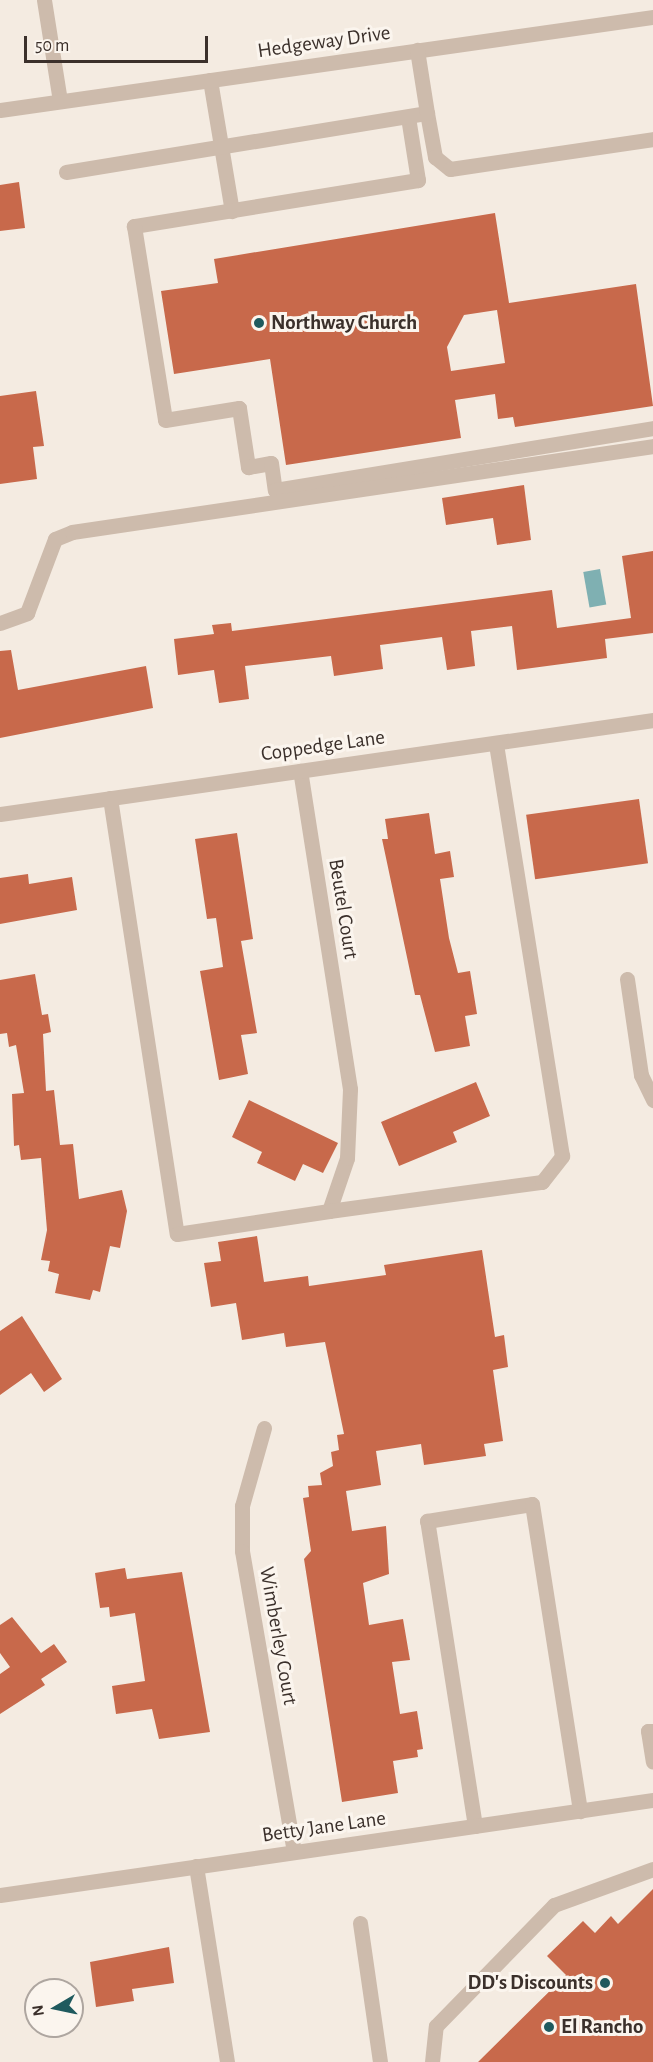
<!DOCTYPE html>
<style>
body{margin:0}
#map{position:relative;width:653px;height:2062px;overflow:hidden;background:#f4ebe1;font-family:"Alegreya Sans",sans-serif}
div>[style]{position:absolute}
.water>*{inset:0;background:#7fb0b2;transform-origin:0 0}
.building>*{inset:0;background:#c8694b;transform-origin:0 0}
.minor>*{height:15px;margin:-7.5px;padding:0 7.5px;transform-origin:7.5px;border-radius:7.5px;background:#cdbbac}
.dots>*{width:16px;height:16px;translate:-50% -50%;box-sizing:border-box;border:3px solid #fbf5ee;border-radius:50%}
span{translate:-50% -50%;white-space:nowrap;text-align:center;line-height:1.15;-webkit-text-stroke:6px #fbf5ee;paint-order:stroke}
.street-label{font-size:21px;color:#3b302b}
.poi-label{font-size:21px;color:#3b302b;font-weight:700}
.left{translate:0 -50%;text-align:left}
.right{translate:-100% -50%;text-align:right}
.north{position:absolute;left:24px;top:1978px;width:60px;height:60px;box-sizing:border-box;background:#fbf5ee;border:2px solid #aea6a0;border-radius:50%;rotate:261deg;font-size:16px;font-weight:700;line-height:24px;text-align:center;color:#3b302b}
.north::after{content:'';display:block;margin:auto;width:21px;height:27px;background:#1f5a5e;clip-path:polygon(50% 0,100% 100%,50% 72%,0 100%)}
.scale{position:absolute;left:24px;top:36px;width:184px;height:27px;box-sizing:border-box;border:3px solid #3b302b;border-top:0;padding-left:8px;font-size:18px;line-height:21px;white-space:nowrap;color:#3b302b;-webkit-text-stroke:4px #fbf5ee;paint-order:stroke}
</style>
<div id="map">
<div class="water">
<div style="left:600px;top:569px;width:36px;height:17px;rotate:80deg"></div>
</div>
<div class="building">
<div style="clip-path:polygon(19px 182px,25px 228px,0 231px,0 185px)"></div>
<div style="clip-path:polygon(evenodd,495px 213px,509px 303px,636px 284px,653px 406px,515px 427px,513px 417px,498px 419px,495px 394px,455px 400px,461px 438px,286px 465px,270px 359px,174px 374px,161px 291px,218px 283px,214px 259px,495px 213px,497px 310px,505px 363px,451px 371px,447px 347px,464px 315px,497px 310px)"></div>
<div style="clip-path:polygon(36px 391px,44px 446px,33px 447px,37px 479px,0 484px,0 396px)"></div>
<div style="clip-path:polygon(524px 485px,531px 540px,497px 545px,493px 518px,446px 525px,442px 498px)"></div>
<div style="clip-path:polygon(653px 551px,653px 633px,605px 639px,607px 658px,517px 670px,512px 626px,471px 631px,475px 666px,447px 670px,442px 637px,380px 645px,383px 669px,334px 676px,331px 656px,245px 666px,249px 699px,219px 703px,214px 670px,178px 675px,174px 639px,214px 634px,212px 625px,231px 623px,232px 631px,552px 590px,557px 628px,631px 618px,622px 556px)"></div>
<div style="clip-path:polygon(11px 650px,18px 690px,146px 666px,153px 708px,0 738px,0 651px)"></div>
<div style="left:639px;top:799px;width:65px;height:114px;rotate:82deg"></div>
<div style="clip-path:polygon(429px 813px,435px 854px,450px 851px,454px 877px,440px 879px,449px 938px,458px 973px,470px 971px,477px 1014px,465px 1016px,470px 1046px,435px 1052px,420px 995px,415px 995px,382px 839px,388px 839px,385px 819px)"></div>
<div style="clip-path:polygon(237px 833px,253px 939px,241px 941px,257px 1033px,241px 1035px,248px 1074px,219px 1080px,200px 971px,223px 967px,216px 918px,207px 919px,195px 839px)"></div>
<div style="clip-path:polygon(28px 874px,29px 884px,72px 877px,77px 910px,0 924px,0 878px)"></div>
<div style="clip-path:polygon(35px 974px,42px 1015px,48px 1014px,51px 1032px,43px 1034px,46px 1091px,54px 1090px,60px 1145px,73px 1144px,79px 1199px,122px 1190px,127px 1211px,120px 1248px,110px 1246px,100px 1292px,93px 1290px,90px 1300px,55px 1293px,59px 1274px,48px 1271px,50px 1261px,41px 1260px,47px 1230px,41px 1158px,21px 1160px,19px 1145px,14px 1146px,12px 1094px,24px 1093px,16px 1045px,9px 1047px,7px 1033px,0 1034px,0 980px)"></div>
<div style="clip-path:polygon(476px 1082px,490px 1116px,453px 1132px,457px 1142px,399px 1166px,381px 1122px)"></div>
<div style="clip-path:polygon(249px 1100px,338px 1143px,323px 1173px,303px 1164px,295px 1181px,257px 1163px,262px 1152px,232px 1137px)"></div>
<div style="clip-path:polygon(257px 1236px,264px 1282px,308px 1276px,309px 1286px,386px 1275px,384px 1265px,482px 1250px,495px 1337px,504px 1335px,508px 1367px,493px 1370px,503px 1441px,484px 1444px,486px 1456px,424px 1465px,421px 1444px,376px 1451px,381px 1485px,346px 1491px,352px 1531px,386px 1526px,389px 1574px,363px 1583px,369px 1625px,403px 1619px,410px 1660px,392px 1662px,400px 1714px,417px 1711px,423px 1749px,417px 1750px,418px 1757px,393px 1761px,398px 1793px,342px 1802px,304px 1559px,311px 1551px,303px 1498px,309px 1497px,308px 1486px,322px 1485px,320px 1473px,333px 1466px,331px 1452px,339px 1450px,337px 1435px,344px 1434px,325px 1342px,286px 1347px,284px 1333px,242px 1340px,236px 1303px,211px 1307px,204px 1263px,221px 1261px,218px 1242px)"></div>
<div style="clip-path:polygon(22px 1316px,62px 1379px,44px 1392px,31px 1373px,0 1395px,0 1331px)"></div>
<div style="clip-path:polygon(125px 1568px,127px 1579px,182px 1572px,210px 1732px,159px 1739px,152px 1709px,116px 1714px,112px 1686px,145px 1681px,135px 1613px,110px 1617px,109px 1607px,100px 1608px,95px 1573px)"></div>
<div style="clip-path:polygon(12px 1617px,41px 1653px,54px 1644px,67px 1662px,41px 1679px,45px 1685px,0 1714px,0 1674px,10px 1667px,0 1653px,0 1625px)"></div>
<div style="clip-path:polygon(653px 1889px,653px 2062px,478px 2062px,566px 1975px,547px 1956px,583px 1921px,595px 1933px,611px 1916px,618px 1924px)"></div>
<div style="clip-path:polygon(169px 1947px,174px 1983px,132px 1989px,134px 2001px,96px 2007px,90px 1962px)"></div>
</div>
<div class="minor">
<div style="left:44px;top:0;width:102px;rotate:81deg"></div>
<div style="left:210px;top:80px;width:133px;rotate:80.5deg"></div>
<div style="left:0;top:110px;width:660px;rotate:-8.11deg"></div>
<div style="left:427px;top:113px;width:45px;rotate:79.7deg"></div>
<div style="left:435px;top:157px;width:19px;rotate:39deg"></div>
<div style="left:450px;top:169px;width:205px;rotate:-8.4deg"></div>
<div style="left:408px;top:117px;width:64px;rotate:81deg"></div>
<div style="left:418px;top:180px;width:288px;rotate:170.8deg"></div>
<div style="left:134px;top:226px;width:196px;rotate:80.9deg"></div>
<div style="left:165px;top:420px;width:75px;rotate:-9.2deg"></div>
<div style="left:239px;top:408px;width:60px;rotate:81.3deg"></div>
<div style="left:248px;top:467px;width:23px;rotate:-10deg"></div>
<div style="left:271px;top:463px;width:27px;rotate:82deg"></div>
<div style="left:275px;top:490px;width:383px;rotate:-9.3deg"></div>
<div style="left:66px;top:172px;width:366px;rotate:-9.3deg"></div>
<div style="left:427px;top:113px;width:64px;rotate:-99deg"></div>
<div style="left:0;top:623px;width:29px;rotate:-20deg"></div>
<div style="left:27px;top:613px;width:79px;rotate:-69.3deg"></div>
<div style="left:55px;top:539px;width:18px;rotate:-22deg"></div>
<div style="left:72px;top:532px;width:587px;rotate:-8.42deg"></div>
<div style="left:110px;top:798px;width:441px;rotate:81.3deg"></div>
<div style="left:177px;top:1234px;width:154px;rotate:-8.6deg"></div>
<div style="left:329px;top:1211px;width:56px;rotate:-71.2deg"></div>
<div style="left:347px;top:1158px;width:69px;rotate:-87.5deg"></div>
<div style="left:350px;top:1089px;width:322px;rotate:-98.9deg"></div>
<div style="left:0;top:814px;width:660px;rotate:-8.19deg"></div>
<div style="left:627px;top:979px;width:97px;rotate:81.7deg"></div>
<div style="left:641px;top:1075px;width:28px;rotate:64deg"></div>
<div style="left:329px;top:1211px;width:215px;rotate:-7.8deg"></div>
<div style="left:542px;top:1182px;width:33px;rotate:-52deg"></div>
<div style="left:562px;top:1156px;width:418px;rotate:-99.1deg"></div>
<div style="left:264px;top:1428px;width:81px;rotate:105.8deg"></div>
<div style="left:242px;top:1506px;width:45px;rotate:90deg"></div>
<div style="left:242px;top:1551px;width:305px;rotate:80.2deg"></div>
<div style="left:653px;top:1731px;width:5px;rotate:180deg"></div>
<div style="left:648px;top:1731px;width:31px;rotate:81deg"></div>
<div style="left:475px;top:1826px;width:309px;rotate:-98.9deg"></div>
<div style="left:427px;top:1521px;width:106px;rotate:-9.2deg"></div>
<div style="left:532px;top:1504px;width:311px;rotate:81.1deg"></div>
<div style="left:196px;top:1866px;width:198px;rotate:81deg"></div>
<div style="left:0;top:1895px;width:660px;rotate:-8.28deg"></div>
<div style="left:360px;top:1923px;width:140px;rotate:81.8deg"></div>
<div style="left:432px;top:2062px;width:36px;rotate:-84deg"></div>
<div style="left:436px;top:2026px;width:169px;rotate:-45.7deg"></div>
<div style="left:554px;top:1905px;width:105px;rotate:-20deg"></div>
</div>
<div class="dots">
<div style="left:259px;top:323px;background:#1f5a5e"></div>
<div style="left:605px;top:1983px;background:#1f5a5e"></div>
<div style="left:549px;top:2027px;background:#1f5a5e"></div>
</div>
<div class="street-label">
<span style="left:324px;top:42px;rotate:-8deg">Hedgeway Drive</span>
<span style="left:323px;top:746px;rotate:-8deg">Coppedge Lane</span>
<span style="left:343px;top:909px;rotate:81deg">Beutel Court</span>
<span style="left:278px;top:1636px;rotate:80deg">Wimberley Court</span>
<span style="left:324px;top:1827px;rotate:-8deg">Betty Jane Lane</span>
</div>
<div class="poi-label">
<span class="left" style="left:271px;top:323px">Northway Church</span>
<span class="right" style="left:593px;top:1983px">DD's Discounts</span>
<span class="left" style="left:561px;top:2027px">El Rancho</span>
</div>
<div class="north">N</div>
<div class="scale">50 m</div>
</div>
